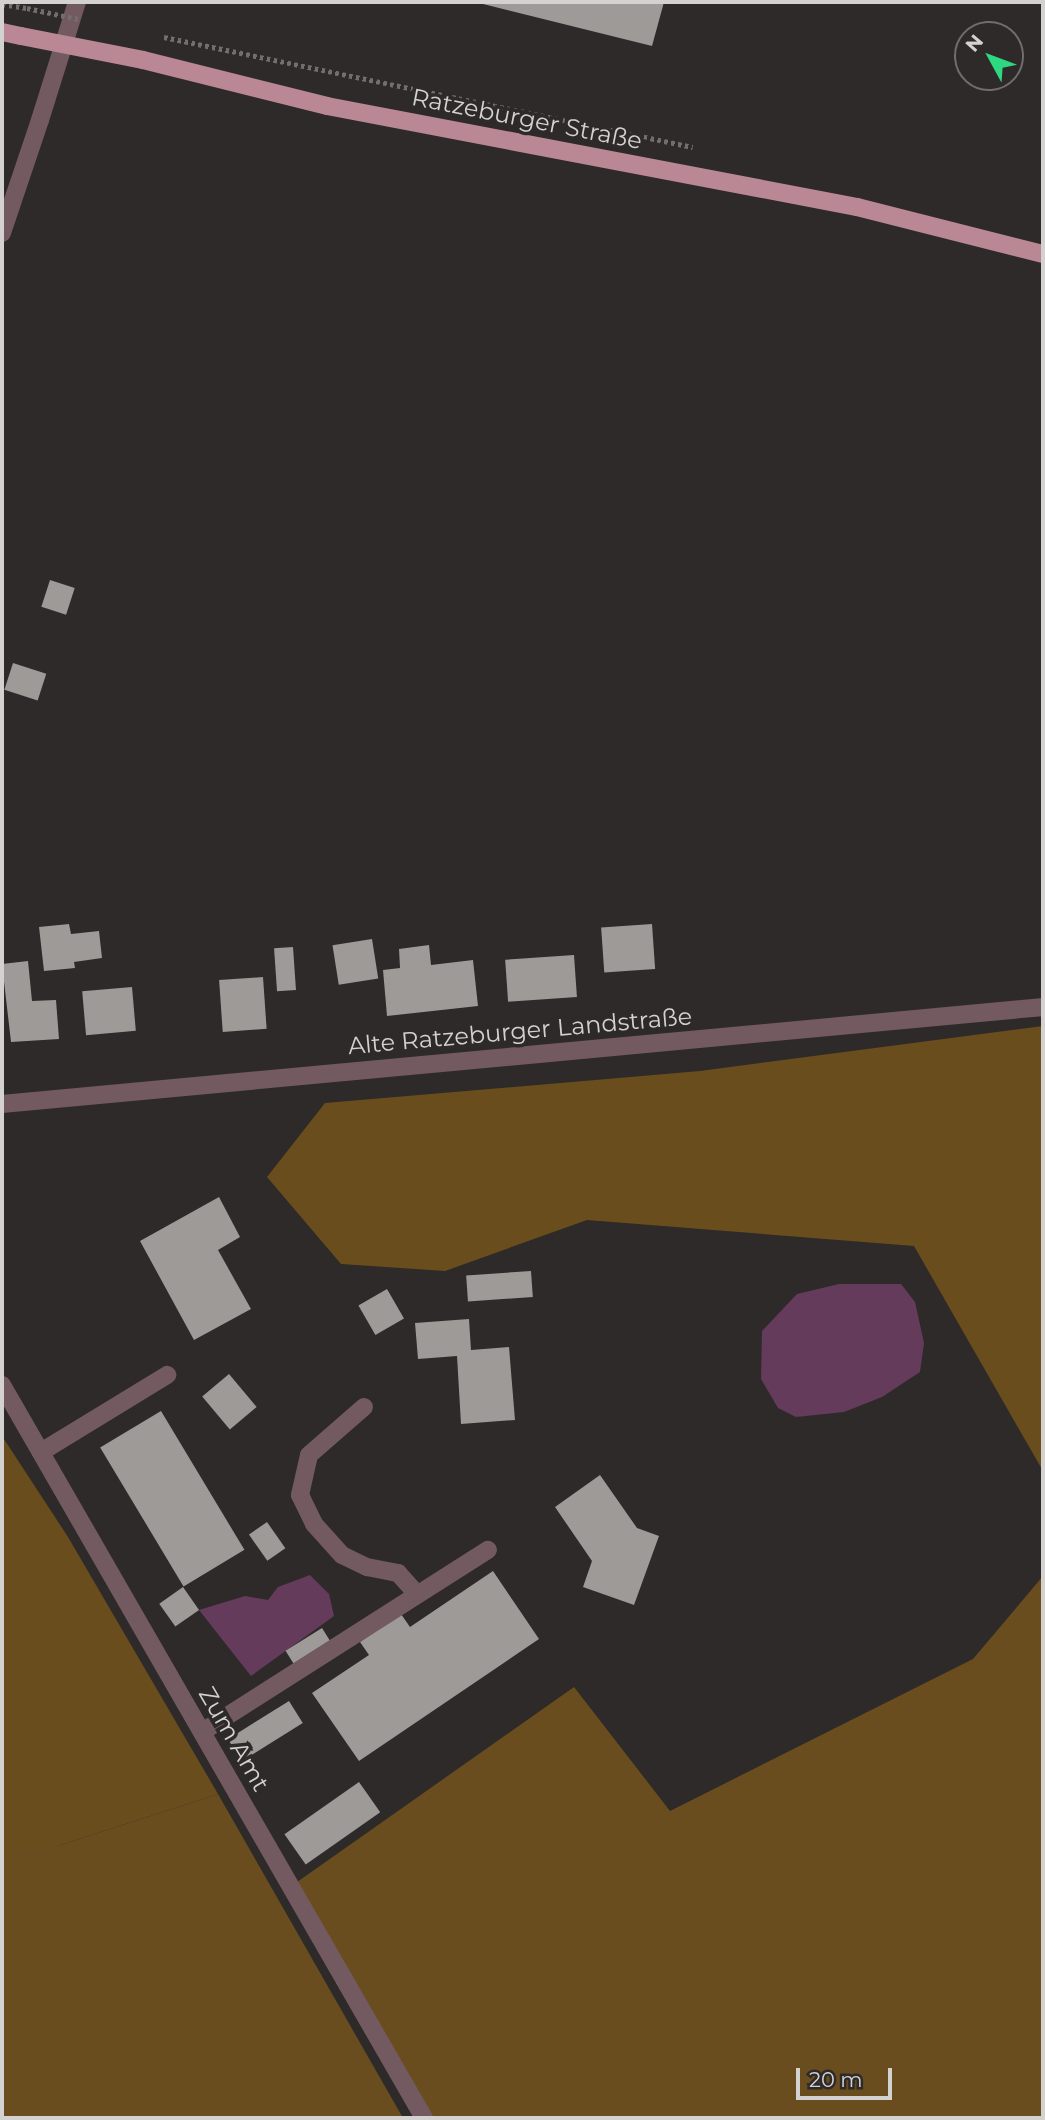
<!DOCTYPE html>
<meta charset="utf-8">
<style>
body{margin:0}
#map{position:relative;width:1045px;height:2120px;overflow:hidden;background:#2d2a29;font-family:Montserrat,sans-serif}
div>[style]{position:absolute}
.green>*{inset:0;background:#694d1e}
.forest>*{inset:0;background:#694d1c}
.water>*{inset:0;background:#653b5c}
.building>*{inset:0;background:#9d9a98;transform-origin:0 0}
.path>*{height:4.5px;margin-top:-2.25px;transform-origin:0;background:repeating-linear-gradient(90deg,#716e6d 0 3.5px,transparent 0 7px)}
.lane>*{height:18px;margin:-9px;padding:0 9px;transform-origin:9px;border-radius:9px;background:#725a60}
.street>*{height:18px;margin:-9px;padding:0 9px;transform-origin:9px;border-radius:9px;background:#725a60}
.primary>*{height:18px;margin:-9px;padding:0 9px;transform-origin:9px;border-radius:9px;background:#ba8795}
.path-bridge>*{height:4.5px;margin-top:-2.25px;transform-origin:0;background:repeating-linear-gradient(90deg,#716e6d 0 3.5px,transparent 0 7px)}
.primary-bridge>*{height:18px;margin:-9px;padding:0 9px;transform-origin:9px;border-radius:9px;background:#ba8795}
span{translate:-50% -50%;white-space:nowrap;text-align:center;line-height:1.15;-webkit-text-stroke:7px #2d2a29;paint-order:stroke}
.street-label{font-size:24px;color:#d4d2d1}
.frame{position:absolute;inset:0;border:4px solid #d4d2d1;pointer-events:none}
.north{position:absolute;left:954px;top:21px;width:70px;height:70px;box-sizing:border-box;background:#2d2a29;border:2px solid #706d6c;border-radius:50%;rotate:311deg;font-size:19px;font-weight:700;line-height:28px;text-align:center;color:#d4d2d1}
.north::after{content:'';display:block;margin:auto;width:24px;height:32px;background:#2ed883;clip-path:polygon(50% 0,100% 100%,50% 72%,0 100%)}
.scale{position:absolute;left:796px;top:2068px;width:96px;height:32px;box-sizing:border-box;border:4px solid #d4d2d1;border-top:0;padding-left:9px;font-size:21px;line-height:24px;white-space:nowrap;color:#d4d2d1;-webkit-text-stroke:5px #2d2a29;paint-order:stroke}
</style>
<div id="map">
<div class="green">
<div style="clip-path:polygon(1043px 1576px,1043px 2118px,424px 2118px,290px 1887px,574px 1687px,670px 1811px,973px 1659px)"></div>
<div style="clip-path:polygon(218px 1794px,403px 2118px,2px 2118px,2px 1846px,58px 1846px)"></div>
</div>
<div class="forest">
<div style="clip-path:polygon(1043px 1026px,1043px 1471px,914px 1246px,587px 1220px,445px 1271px,341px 1264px,267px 1177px,325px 1103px,700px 1071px)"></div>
<div style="clip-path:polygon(2px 1436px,68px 1537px,218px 1794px,58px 1846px,2px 1848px)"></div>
</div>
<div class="water">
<div style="clip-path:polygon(839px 1284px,901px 1284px,915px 1302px,924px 1343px,920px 1372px,882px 1397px,844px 1412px,796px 1417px,778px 1408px,761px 1379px,762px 1331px,797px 1294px)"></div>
<div style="clip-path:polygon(310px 1575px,329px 1594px,334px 1616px,251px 1676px,199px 1610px,245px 1596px,268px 1600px,278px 1587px)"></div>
</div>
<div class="building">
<div style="clip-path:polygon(475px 2px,664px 2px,652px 46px)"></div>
<div style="left:50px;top:580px;width:26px;height:28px;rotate:18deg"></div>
<div style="left:13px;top:663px;width:35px;height:28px;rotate:18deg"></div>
<div style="clip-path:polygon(69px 924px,71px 934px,99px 931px,102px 958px,74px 962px,75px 968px,44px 971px,39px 927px)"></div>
<div style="left:652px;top:924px;width:45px;height:51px;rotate:86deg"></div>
<div style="left:372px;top:939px;width:40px;height:40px;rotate:81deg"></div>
<div style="clip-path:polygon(429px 945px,431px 965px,473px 960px,478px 1006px,387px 1016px,383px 970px,400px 968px,399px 949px)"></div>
<div style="left:293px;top:947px;width:43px;height:19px;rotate:86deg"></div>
<div style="left:574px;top:955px;width:42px;height:69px;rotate:86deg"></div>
<div style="clip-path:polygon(28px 961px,32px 1001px,56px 1000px,59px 1039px,11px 1042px,2px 964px)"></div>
<div style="left:263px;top:977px;width:52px;height:44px;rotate:86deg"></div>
<div style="left:132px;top:987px;width:44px;height:50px;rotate:85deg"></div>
<div style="clip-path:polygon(219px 1197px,240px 1237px,218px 1250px,251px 1309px,194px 1340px,140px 1241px)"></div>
<div style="left:531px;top:1271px;width:26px;height:65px;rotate:86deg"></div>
<div style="left:387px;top:1289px;width:34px;height:33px;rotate:60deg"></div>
<div style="clip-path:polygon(469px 1319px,471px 1350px,509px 1347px,515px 1420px,461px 1424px,457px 1356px,418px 1359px,415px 1323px)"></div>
<div style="left:229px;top:1374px;width:43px;height:35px;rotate:50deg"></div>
<div style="left:161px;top:1411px;width:162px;height:71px;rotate:59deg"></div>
<div style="clip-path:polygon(600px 1475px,637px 1528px,659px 1536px,634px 1605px,583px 1587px,592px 1561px,555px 1507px)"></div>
<div style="left:267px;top:1522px;width:32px;height:22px;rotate:55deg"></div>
<div style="clip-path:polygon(493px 1571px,539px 1639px,359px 1761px,312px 1693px,369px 1655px,360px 1642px,401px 1614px,410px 1627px)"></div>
<div style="left:183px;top:1587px;width:28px;height:29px;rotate:55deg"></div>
<div style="left:322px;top:1628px;width:15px;height:43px;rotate:58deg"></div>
<div style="left:289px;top:1701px;width:26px;height:72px;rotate:58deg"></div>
<div style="left:359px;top:1782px;width:37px;height:91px;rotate:55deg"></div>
</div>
<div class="path">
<div style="left:2px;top:4px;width:25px;rotate:9deg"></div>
<div style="left:164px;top:37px;width:540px;rotate:11.75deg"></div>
</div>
<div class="lane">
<div style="left:40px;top:120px;width:124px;rotate:-72.6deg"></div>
<div style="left:364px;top:1407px;width:73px;rotate:138.9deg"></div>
<div style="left:309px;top:1455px;width:41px;rotate:102.7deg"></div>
<div style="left:300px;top:1495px;width:32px;rotate:64deg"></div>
<div style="left:314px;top:1524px;width:42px;rotate:47.9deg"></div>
<div style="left:342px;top:1555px;width:28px;rotate:26deg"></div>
<div style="left:367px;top:1567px;width:32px;rotate:11deg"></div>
<div style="left:398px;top:1573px;width:27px;rotate:48deg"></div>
<div style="left:41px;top:1452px;width:148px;rotate:-31.4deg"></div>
<div style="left:202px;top:1732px;width:339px;rotate:-32.5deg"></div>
</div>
<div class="street">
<div style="left:2px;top:233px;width:119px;rotate:-71.4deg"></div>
<div style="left:2px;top:1104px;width:1046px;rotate:-5.32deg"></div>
<div style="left:2px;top:1385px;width:846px;rotate:60.07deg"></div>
</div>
<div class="primary">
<div style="left:2px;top:32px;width:19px;rotate:12deg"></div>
<div style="left:143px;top:60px;width:190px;rotate:14deg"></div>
<div style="left:327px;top:106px;width:540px;rotate:10.79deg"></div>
<div style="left:857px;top:207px;width:192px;rotate:14.2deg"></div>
</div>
<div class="path-bridge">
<div style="left:27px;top:8px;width:52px;rotate:12.2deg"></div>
</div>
<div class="primary-bridge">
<div style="left:21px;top:36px;width:124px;rotate:11.1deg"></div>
</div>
<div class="street-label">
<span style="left:527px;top:119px;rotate:11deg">Ratzeburger Straße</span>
<span style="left:520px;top:1031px;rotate:-5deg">Alte Ratzeburger Landstraße</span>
<span style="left:234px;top:1739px;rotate:60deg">Zum Amt</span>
</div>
<div class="frame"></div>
<div class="north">N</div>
<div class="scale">20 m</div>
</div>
